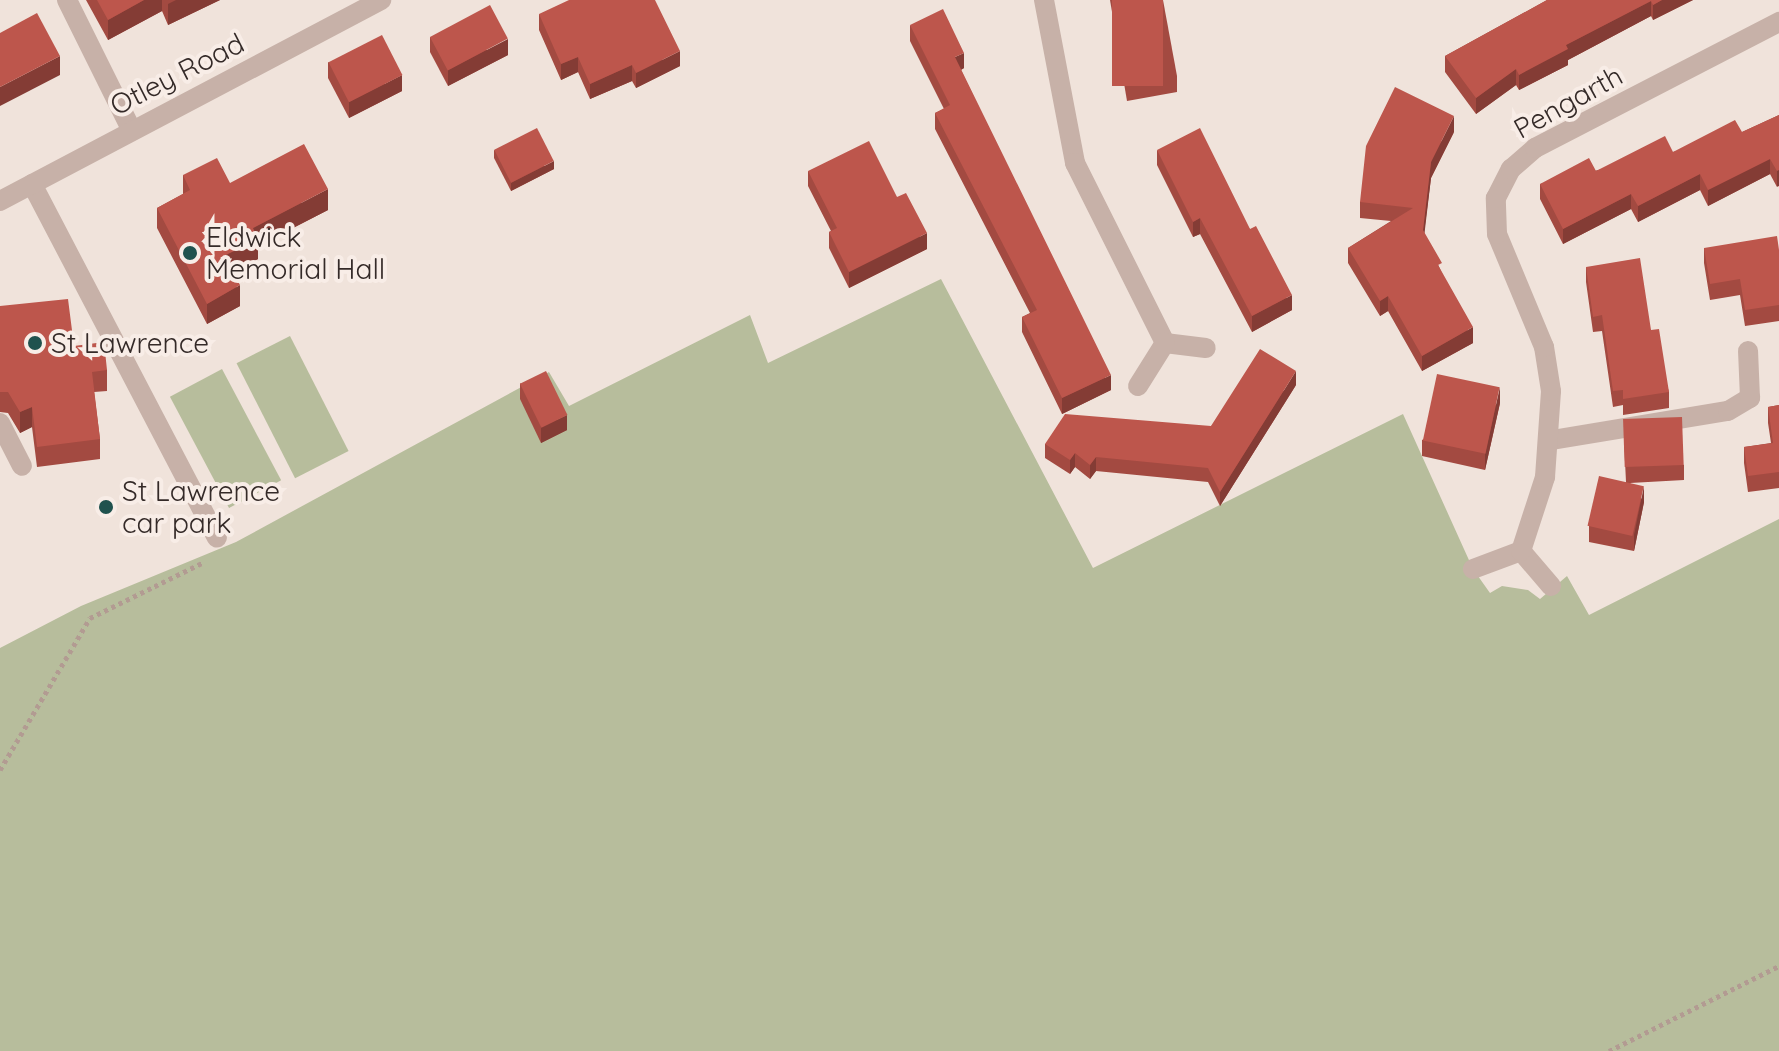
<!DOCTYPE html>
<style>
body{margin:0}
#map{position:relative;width:1779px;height:1051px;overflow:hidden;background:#f0e3db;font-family:Quicksand,sans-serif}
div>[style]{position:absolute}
.green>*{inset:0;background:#b7bd9c;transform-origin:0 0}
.path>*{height:5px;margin-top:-2.5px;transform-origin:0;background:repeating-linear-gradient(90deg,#b29b92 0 4px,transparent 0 8px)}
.minor>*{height:20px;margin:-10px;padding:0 10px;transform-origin:10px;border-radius:10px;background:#c7b1a8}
.wall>*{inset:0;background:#a34a41}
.shaded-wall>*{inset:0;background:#843c35;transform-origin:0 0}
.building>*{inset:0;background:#bd564c;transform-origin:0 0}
.dots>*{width:22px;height:22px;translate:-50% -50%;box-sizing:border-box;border:4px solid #f8ede7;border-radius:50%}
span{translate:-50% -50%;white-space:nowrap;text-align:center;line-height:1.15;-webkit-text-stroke:8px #f8ede7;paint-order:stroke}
.street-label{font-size:28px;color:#342a28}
.poi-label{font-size:28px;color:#342a28}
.left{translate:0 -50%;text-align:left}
</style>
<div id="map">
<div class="green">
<div style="clip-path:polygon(941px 279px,1093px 568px,1403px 414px,1473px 569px,1490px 593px,1502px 586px,1528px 590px,1540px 599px,1567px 576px,1589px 615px,1779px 519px,1779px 1051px,0 1051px,0 648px,81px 606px,236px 542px,549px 372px,569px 406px,750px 315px,768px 363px)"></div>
<div style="left:290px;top:336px;width:129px;height:60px;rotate:63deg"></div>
<div style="left:222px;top:369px;width:126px;height:59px;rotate:62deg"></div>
</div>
<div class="path">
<div style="left:0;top:770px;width:177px;rotate:-59.4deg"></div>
<div style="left:90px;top:618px;width:127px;rotate:-26.2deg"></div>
<div style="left:1609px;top:1051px;width:190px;rotate:-26.6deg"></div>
</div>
<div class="minor">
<div style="left:67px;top:0;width:144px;rotate:63.6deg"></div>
<div style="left:1044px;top:0;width:166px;rotate:79.2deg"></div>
<div style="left:1075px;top:163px;width:201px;rotate:63.4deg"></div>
<div style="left:1165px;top:343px;width:41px;rotate:7deg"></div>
<div style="left:32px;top:184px;width:399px;rotate:62.4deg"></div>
<div style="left:0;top:201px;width:431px;rotate:-27.8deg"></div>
<div style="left:1138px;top:386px;width:51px;rotate:-57.9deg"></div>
<div style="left:0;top:423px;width:48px;rotate:62.9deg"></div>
<div style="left:1552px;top:440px;width:178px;rotate:-9.4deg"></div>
<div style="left:1728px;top:411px;width:26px;rotate:-31deg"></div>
<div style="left:1750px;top:398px;width:47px;rotate:-92.4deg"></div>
<div style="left:1473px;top:569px;width:51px;rotate:-20.6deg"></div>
<div style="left:1551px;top:586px;width:46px;rotate:-130.6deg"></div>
<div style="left:1521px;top:551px;width:78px;rotate:-72deg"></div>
<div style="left:1545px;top:477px;width:86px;rotate:-86deg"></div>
<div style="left:1551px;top:391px;width:45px;rotate:-99deg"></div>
<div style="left:1544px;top:347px;width:122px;rotate:-112.6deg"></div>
<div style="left:1497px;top:234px;width:36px;rotate:-92deg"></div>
<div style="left:1496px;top:198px;width:33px;rotate:-63deg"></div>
<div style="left:1511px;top:169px;width:32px;rotate:-41deg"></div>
<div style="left:1535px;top:148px;width:275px;rotate:-27.3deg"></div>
</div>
<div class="wall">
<div style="clip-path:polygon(86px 0,220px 0,168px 25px,162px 11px,108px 40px)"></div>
<div style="clip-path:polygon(1110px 0,1163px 0,1177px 76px,1177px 92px,1127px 101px)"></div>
<div style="clip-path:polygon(1547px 0,1693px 0,1653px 20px,1651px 16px,1568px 60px,1568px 65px,1519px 90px,1516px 85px,1476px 114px,1445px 72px,1445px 56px)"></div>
<div style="clip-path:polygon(539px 14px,680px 66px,636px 88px,632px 81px,590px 99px,578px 72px,561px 80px,539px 30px)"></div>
<div style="clip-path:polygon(910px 25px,964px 68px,961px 70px,1111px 390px,1062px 414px,1022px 332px,1022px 317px,1030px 313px,935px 129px,935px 113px,944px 109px,910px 41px)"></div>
<div style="clip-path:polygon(430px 37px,508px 55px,448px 86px,430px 52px)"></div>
<div style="clip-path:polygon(328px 62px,402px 91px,349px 118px,328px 78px)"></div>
<div style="clip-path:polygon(1779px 115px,1779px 186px,1777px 187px,1770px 174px,1708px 206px,1700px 190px,1638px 222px,1631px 209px,1563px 244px,1540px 199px,1540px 184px,1673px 152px,1742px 132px)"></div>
<div style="clip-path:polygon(1454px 132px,1431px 178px,1424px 233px,1473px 343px,1422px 371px,1388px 311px,1380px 316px,1348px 263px,1348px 248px,1391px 221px,1360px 218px,1360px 202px)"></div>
<div style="clip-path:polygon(494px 150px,554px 169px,511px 191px,494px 158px)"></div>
<div style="clip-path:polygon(1157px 150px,1250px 229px,1292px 310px,1252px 332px,1200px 234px,1193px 237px,1157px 165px)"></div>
<div style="clip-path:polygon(808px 171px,897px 197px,927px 249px,849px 288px,829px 248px,829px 232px,831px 231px,808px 186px)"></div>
<div style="clip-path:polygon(183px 175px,230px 183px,328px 210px,258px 246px,258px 259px,233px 272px,240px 306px,207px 324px,157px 228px,157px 208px,183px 194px)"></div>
<div style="clip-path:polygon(1704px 248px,1779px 250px,1779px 321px,1745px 326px,1740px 295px,1710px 300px,1704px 263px)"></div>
<div style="clip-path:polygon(1586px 267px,1651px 330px,1669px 392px,1669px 408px,1623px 415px,1623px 405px,1613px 407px,1602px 331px,1593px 332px,1586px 282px)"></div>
<div style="clip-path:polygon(0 306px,74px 346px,107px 370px,107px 391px,94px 392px,100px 439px,100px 459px,37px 467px,32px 427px,20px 433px,8px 413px,0 412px)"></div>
<div style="clip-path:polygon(520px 383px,567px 430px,541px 443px,520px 399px)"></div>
<div style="clip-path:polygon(1296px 385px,1220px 506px,1208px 482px,1096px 471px,1090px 479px,1075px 467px,1070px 474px,1045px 458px,1045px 444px,1211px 426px)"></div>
<div style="clip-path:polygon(1500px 403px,1485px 470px,1422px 456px,1422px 440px)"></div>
<div style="clip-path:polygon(1779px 405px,1779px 488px,1748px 492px,1744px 463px,1744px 447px,1771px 443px,1768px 423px,1768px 407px)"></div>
<div style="clip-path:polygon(1624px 441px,1684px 465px,1684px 480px,1630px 483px,1644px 502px,1634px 551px,1589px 542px,1589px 526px,1626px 482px)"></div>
</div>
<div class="shaded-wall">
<div style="clip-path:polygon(144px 0,162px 0,162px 11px,108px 40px,108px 20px)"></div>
<div style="clip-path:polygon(176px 0,220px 0,168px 25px,168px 4px)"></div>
<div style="clip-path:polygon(1662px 0,1693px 0,1653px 20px,1653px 5px)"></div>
<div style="clip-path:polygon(1651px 1px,1651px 16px,1568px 60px,1568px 65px,1519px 90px,1519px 75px,1566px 45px)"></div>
<div style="clip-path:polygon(508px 39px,508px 55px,448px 86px,448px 70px)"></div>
<div style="clip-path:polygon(680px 51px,680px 66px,636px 88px,636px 73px)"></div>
<div style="clip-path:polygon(964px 53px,964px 68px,955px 73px,955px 57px)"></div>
<div style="clip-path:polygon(60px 56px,60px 75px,0 106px,0 87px)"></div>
<div style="clip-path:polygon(578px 57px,578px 72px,561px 80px,561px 64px)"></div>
<div style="clip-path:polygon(632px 65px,632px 81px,590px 99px,590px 84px)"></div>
<div style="clip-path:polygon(1516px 69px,1516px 85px,1476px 114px,1476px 98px)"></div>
<div style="clip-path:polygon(402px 75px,402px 91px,349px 118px,349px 102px)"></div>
<div style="clip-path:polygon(1454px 116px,1454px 132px,1431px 178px,1423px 246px,1423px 230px,1431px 162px)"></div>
<div style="clip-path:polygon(1770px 159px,1770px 174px,1708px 206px,1708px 190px)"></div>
<div style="clip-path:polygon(554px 161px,554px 169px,511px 191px,511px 183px)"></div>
<div style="left:1779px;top:170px;width:16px;height:2px;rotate:90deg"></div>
<div style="clip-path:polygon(1700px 174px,1700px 190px,1638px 222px,1638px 206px)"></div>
<div style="clip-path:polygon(328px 189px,328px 210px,258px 246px,258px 259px,224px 277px,224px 256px,253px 228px)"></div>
<div style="clip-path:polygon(1631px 194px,1631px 209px,1563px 244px,1563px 229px)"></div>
<div style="clip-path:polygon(1200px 218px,1200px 234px,1193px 237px,1193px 222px)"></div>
<div style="clip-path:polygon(927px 233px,927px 249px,849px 288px,849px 272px)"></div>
<div style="clip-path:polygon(240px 285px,240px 306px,207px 324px,207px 304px)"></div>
<div style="clip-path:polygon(1292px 295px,1292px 310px,1252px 332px,1252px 316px)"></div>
<div style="clip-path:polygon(1388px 296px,1388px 311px,1380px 316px,1380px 301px)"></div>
<div style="clip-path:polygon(1473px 327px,1473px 343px,1422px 371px,1422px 356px)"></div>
<div style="clip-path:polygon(1296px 371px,1296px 385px,1220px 506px,1220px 492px)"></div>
<div style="clip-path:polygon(1111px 375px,1111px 390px,1062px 414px,1062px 398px)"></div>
<div style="clip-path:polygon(1500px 387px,1500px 403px,1485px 470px,1485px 454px)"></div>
<div style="clip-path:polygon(32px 407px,32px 427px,20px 433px,20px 412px)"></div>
<div style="clip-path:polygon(567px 415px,567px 430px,541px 443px,541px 427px)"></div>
<div style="clip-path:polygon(1075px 453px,1075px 467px,1070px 474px,1070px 460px)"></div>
<div style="clip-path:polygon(1096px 457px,1096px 471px,1090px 479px,1090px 465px)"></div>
<div style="clip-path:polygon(1644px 486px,1644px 502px,1634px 551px,1634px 535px)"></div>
</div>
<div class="building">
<div style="clip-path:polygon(97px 0,144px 0,108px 20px)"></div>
<div style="clip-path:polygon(569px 0,655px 0,680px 51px,636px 73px,632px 65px,590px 84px,578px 57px,561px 64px,539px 14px)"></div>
<div style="left:1112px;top:0;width:51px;height:86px"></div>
<div style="clip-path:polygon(1547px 0,1662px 0,1653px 5px,1651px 1px,1566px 45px,1568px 49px,1519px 75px,1516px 69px,1476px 98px,1445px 56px)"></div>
<div style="left:490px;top:5px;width:38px;height:68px;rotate:62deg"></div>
<div style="clip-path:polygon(943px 9px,964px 53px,955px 57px,1111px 375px,1062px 398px,1022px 317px,1037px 310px,935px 113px,950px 105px,910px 25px)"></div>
<div style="clip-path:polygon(37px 13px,60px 56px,0 87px,0 33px)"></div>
<div style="left:382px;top:35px;width:45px;height:60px;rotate:63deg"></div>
<div style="clip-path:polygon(1395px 87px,1454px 116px,1431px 162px,1423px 230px,1442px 263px,1438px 265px,1473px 327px,1422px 356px,1388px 296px,1380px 301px,1348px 248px,1413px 208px,1360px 202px,1366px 146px)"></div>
<div style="clip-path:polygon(1779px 115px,1779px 170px,1777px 171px,1770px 159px,1708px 190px,1700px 174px,1638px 206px,1631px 194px,1563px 229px,1540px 184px,1589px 158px,1596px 171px,1665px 136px,1673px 152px,1735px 120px,1742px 132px)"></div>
<div style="left:537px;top:128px;width:37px;height:48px;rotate:63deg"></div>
<div style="clip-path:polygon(1200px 128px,1250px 229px,1256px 226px,1292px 295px,1252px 316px,1200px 218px,1193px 222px,1157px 150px)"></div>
<div style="clip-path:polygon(869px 141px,897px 197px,906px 193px,927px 233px,849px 272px,829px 232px,837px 228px,808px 171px)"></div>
<div style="clip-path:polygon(304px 144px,328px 189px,253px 228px,258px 239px,224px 256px,240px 285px,207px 304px,157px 208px,190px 190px,183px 175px,217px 158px,230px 183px)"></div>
<div style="clip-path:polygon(1777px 236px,1779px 250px,1779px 305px,1745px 310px,1740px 279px,1710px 284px,1704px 248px)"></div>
<div style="clip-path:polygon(1640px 258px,1651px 330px,1659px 329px,1669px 392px,1623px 399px,1623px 390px,1613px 391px,1602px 315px,1593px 317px,1586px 267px)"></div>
<div style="clip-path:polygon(68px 299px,74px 346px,104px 342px,107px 370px,92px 372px,100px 439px,37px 447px,32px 407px,20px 412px,8px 392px,0 392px,0 306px)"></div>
<div style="clip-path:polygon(1260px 349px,1296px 371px,1220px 492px,1208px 468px,1096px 457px,1090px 465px,1075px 453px,1070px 460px,1045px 444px,1065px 414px,1211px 426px)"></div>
<div style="left:546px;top:371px;width:49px;height:29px;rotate:64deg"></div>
<div style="left:1437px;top:374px;width:64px;height:68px;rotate:12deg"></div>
<div style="clip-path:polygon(1779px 405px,1779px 472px,1748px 476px,1744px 447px,1773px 443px,1768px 407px)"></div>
<div style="left:1682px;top:417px;width:48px;height:59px;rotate:88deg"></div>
<div style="left:1599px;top:476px;width:46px;height:51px;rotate:13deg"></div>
</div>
<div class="dots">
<div style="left:190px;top:253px;background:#20524e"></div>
<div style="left:35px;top:343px;background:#20524e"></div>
<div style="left:106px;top:507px;background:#20524e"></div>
</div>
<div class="street-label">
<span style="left:177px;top:74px;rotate:-27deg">Otley Road</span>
<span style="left:1568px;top:102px;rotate:-29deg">Pengarth</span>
</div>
<div class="poi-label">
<span class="left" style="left:206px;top:253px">Eldwick<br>Memorial Hall</span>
<span class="left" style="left:51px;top:343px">St Lawrence</span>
<span class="left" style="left:122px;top:507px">St Lawrence<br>car park</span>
</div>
</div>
